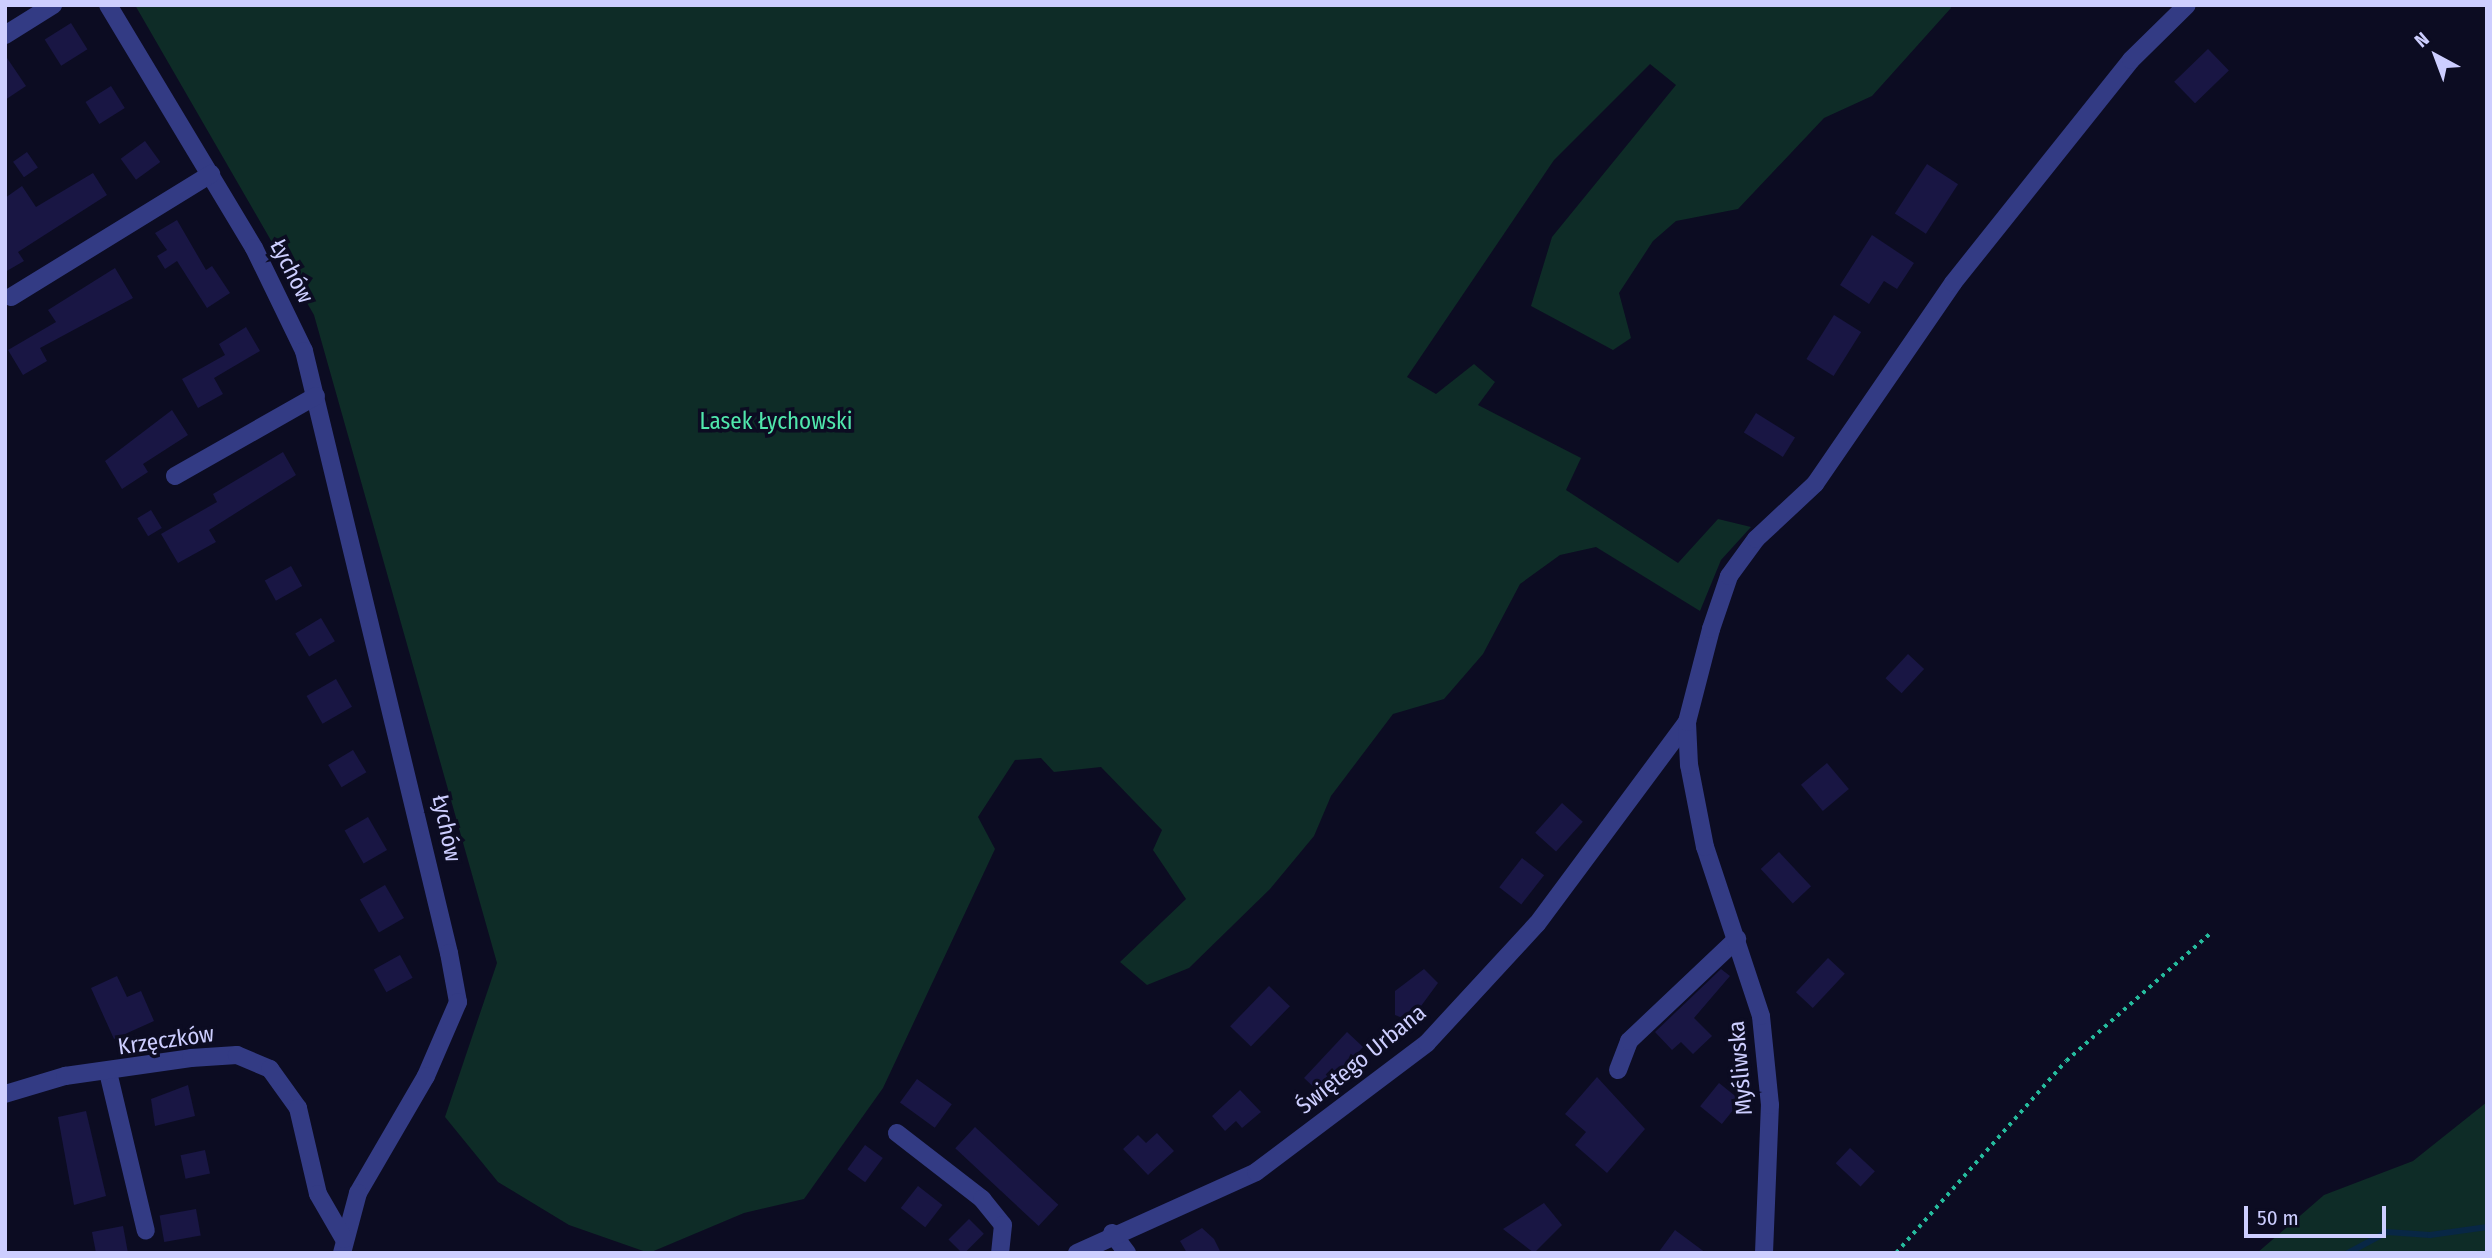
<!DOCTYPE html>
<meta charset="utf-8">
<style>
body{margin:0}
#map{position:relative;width:2492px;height:1258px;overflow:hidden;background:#0c0c22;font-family:"Fira Sans Condensed",sans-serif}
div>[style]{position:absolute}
.green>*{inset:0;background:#0e2c27}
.stream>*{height:6px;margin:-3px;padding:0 3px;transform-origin:3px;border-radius:3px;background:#082745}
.building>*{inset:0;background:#191644;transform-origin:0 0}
.path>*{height:3.5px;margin-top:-1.75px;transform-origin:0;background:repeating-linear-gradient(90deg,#25bb9d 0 3.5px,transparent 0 8.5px)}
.minor>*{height:18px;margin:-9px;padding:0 9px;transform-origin:9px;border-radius:9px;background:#333b84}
span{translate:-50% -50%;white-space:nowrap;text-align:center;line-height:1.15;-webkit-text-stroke:7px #0c0c22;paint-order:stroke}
.street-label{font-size:23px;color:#cdceff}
.park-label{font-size:23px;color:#50e7ac}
.frame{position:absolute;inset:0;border:7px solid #cdceff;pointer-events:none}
.north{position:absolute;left:2401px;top:21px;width:70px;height:70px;-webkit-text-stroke:5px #0c0c22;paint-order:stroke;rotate:319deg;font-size:19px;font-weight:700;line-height:28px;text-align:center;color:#cdceff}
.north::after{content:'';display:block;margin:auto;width:24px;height:32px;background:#cdceff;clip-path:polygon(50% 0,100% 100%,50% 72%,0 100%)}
.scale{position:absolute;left:2244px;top:1206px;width:142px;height:32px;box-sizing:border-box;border:4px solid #cdceff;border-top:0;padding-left:9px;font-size:21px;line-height:24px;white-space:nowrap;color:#cdceff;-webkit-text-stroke:5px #0c0c22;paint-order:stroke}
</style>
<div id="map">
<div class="green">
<div style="clip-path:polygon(135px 5px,1950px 5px,1951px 8px,1872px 96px,1824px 118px,1738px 209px,1676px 221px,1653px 241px,1619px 293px,1631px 338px,1613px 350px,1531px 306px,1552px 237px,1676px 85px,1650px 64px,1554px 160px,1407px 377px,1436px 394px,1474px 364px,1495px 382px,1478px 405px,1581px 458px,1566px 490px,1678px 563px,1718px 519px,1751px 527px,1721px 560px,1700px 611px,1596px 547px,1560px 555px,1520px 584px,1483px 654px,1444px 699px,1393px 714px,1331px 796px,1314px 836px,1270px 889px,1189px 968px,1147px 985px,1120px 962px,1186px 899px,1153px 850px,1162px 830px,1101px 767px,1054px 772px,1041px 758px,1015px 760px,978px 817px,995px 849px,883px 1088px,804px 1199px,744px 1213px,649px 1253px,569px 1225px,498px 1182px,445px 1117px,497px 963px,314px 315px)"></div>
<div style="clip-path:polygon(2487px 1102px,2487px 1253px,2257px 1253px,2324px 1195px,2413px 1161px)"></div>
</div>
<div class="stream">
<div style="left:2348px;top:1253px;width:44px;rotate:-28.3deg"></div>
<div style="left:2387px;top:1232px;width:43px;rotate:4deg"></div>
<div style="left:2430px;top:1235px;width:58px;rotate:-8deg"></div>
</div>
<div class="building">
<div style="left:71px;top:23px;width:31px;height:31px;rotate:58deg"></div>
<div style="left:2208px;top:49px;width:30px;height:47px;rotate:46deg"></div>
<div style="clip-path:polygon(5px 55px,26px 86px,5px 100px)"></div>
<div style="left:111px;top:86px;width:26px;height:30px;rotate:58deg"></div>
<div style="left:145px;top:141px;width:26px;height:30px;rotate:54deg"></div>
<div style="left:27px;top:152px;width:19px;height:17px;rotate:55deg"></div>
<div style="left:1927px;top:164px;width:37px;height:59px;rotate:33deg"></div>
<div style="clip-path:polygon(93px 173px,107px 195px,18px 252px,24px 261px,5px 272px,5px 198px,22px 186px,36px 207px)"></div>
<div style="clip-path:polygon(177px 220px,206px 270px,212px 266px,230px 293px,207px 308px,177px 261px,165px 269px,157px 256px,167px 250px,155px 233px)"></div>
<div style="clip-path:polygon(1872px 235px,1914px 263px,1897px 289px,1884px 281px,1869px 304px,1840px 285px)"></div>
<div style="clip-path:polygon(115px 268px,133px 298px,40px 348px,47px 361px,23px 375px,8px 350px,56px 322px,48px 310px)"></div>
<div style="left:1834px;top:315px;width:32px;height:52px;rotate:32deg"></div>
<div style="clip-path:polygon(246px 327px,260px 351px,214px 378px,223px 394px,198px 408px,182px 379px,225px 355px,219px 344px)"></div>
<div style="clip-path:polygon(172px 410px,188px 435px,143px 464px,148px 472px,122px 489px,105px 461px)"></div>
<div style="left:1756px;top:413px;width:46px;height:23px;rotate:32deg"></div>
<div style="clip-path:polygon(283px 452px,296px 475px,209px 530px,216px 542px,178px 563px,161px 534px,217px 502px,213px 494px)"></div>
<div style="left:151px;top:510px;width:21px;height:16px;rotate:59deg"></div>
<div style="left:291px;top:566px;width:23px;height:30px;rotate:61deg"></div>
<div style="left:321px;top:618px;width:27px;height:30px;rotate:59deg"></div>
<div style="left:1908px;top:654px;width:22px;height:33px;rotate:43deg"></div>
<div style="left:336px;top:679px;width:32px;height:34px;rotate:60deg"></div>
<div style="left:353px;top:750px;width:26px;height:29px;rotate:59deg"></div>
<div style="left:1827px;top:763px;width:34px;height:34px;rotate:50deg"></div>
<div style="left:1562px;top:803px;width:28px;height:40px;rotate:42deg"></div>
<div style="left:368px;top:817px;width:38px;height:27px;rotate:60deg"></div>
<div style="left:1779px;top:852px;width:47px;height:25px;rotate:47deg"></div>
<div style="left:1522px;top:858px;width:28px;height:37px;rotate:38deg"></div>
<div style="left:385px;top:885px;width:38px;height:29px;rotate:60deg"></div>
<div style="left:400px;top:955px;width:26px;height:30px;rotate:61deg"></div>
<div style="left:1828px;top:958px;width:23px;height:47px;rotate:43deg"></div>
<div style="clip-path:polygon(1424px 969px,1438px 983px,1410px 1021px,1395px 1015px,1395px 991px)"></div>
<div style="clip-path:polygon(1721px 969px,1730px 976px,1694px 1018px,1712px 1036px,1693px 1054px,1681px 1042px,1672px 1050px,1655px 1032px)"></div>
<div style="clip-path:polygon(117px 976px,127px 997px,141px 991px,154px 1021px,114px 1039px,91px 988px)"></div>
<div style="left:1269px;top:986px;width:29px;height:56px;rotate:44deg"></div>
<div style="left:1347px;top:1032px;width:22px;height:63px;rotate:43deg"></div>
<div style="clip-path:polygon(1597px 1077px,1645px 1129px,1607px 1173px,1575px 1145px,1586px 1132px,1565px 1114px)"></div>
<div style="left:917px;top:1079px;width:43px;height:29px;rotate:36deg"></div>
<div style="left:1719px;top:1083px;width:28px;height:30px;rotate:39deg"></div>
<div style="clip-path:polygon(188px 1085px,195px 1116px,155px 1126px,151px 1099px)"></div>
<div style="clip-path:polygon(1240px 1090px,1261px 1112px,1242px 1128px,1236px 1121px,1225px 1131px,1212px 1116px)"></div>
<div style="clip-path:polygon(86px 1111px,106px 1196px,74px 1205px,58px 1117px)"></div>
<div style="left:975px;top:1127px;width:114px;height:29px;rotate:43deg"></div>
<div style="clip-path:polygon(1157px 1133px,1174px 1151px,1148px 1175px,1123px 1149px,1138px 1135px,1146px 1143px)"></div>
<div style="left:865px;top:1145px;width:22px;height:30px;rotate:36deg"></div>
<div style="left:1850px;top:1148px;width:34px;height:21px;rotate:43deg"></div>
<div style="left:205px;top:1150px;width:24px;height:25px;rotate:78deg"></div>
<div style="left:918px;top:1186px;width:31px;height:28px;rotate:38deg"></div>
<div style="clip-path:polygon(1544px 1203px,1562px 1225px,1534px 1253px,1503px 1229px)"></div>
<div style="left:196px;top:1209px;width:27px;height:37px;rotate:80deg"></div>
<div style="left:969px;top:1219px;width:21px;height:29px;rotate:45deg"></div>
<div style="clip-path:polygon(123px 1226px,128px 1253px,96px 1253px,92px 1232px)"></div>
<div style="clip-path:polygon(1202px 1228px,1214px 1239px,1221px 1253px,1187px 1253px,1180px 1241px)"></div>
<div style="clip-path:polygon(1675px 1230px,1706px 1253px,1658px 1253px)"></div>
</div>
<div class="path">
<div style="left:1896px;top:1253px;width:256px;rotate:-48.5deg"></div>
<div style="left:2066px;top:1061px;width:195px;rotate:-41.5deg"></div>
</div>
<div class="minor">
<div style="left:108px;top:5px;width:283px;rotate:59deg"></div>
<div style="left:254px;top:248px;width:114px;rotate:64.1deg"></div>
<div style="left:304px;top:351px;width:619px;rotate:76.46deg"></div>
<div style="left:449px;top:953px;width:50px;rotate:79.6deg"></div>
<div style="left:458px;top:1002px;width:81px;rotate:113.4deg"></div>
<div style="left:426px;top:1076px;width:135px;rotate:120.2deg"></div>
<div style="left:358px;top:1193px;width:62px;rotate:104.9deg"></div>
<div style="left:5px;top:35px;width:57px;rotate:-32deg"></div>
<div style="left:11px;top:297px;width:235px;rotate:-31.6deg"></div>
<div style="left:175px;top:476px;width:162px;rotate:-29.6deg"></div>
<div style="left:1618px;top:1070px;width:31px;rotate:-69deg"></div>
<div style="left:1629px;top:1041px;width:149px;rotate:-43.4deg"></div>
<div style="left:108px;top:1072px;width:163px;rotate:76.6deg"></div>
<div style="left:5px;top:1094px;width:63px;rotate:-16.7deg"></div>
<div style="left:65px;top:1076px;width:127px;rotate:-8.1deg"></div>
<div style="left:191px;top:1058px;width:46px;rotate:-3.7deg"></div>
<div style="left:237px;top:1055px;width:36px;rotate:23deg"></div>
<div style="left:270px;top:1069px;width:48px;rotate:54.3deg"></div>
<div style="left:298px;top:1108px;width:88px;rotate:76.9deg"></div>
<div style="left:318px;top:1194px;width:52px;rotate:60deg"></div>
<div style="left:897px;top:1133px;width:108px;rotate:37.8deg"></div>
<div style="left:982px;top:1199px;width:33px;rotate:51deg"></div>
<div style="left:1003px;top:1225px;width:28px;rotate:96deg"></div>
<div style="left:1112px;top:1233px;width:25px;rotate:53deg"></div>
<div style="left:1077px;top:1253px;width:196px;rotate:-24.3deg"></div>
<div style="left:1256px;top:1172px;width:214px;rotate:-37deg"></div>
<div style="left:1427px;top:1043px;width:162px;rotate:-47.3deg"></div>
<div style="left:1537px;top:924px;width:252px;rotate:-53.4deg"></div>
<div style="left:1764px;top:1253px;width:148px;rotate:-87.7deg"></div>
<div style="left:1770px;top:1105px;width:89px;rotate:-95.8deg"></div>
<div style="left:1761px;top:1016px;width:178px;rotate:-108.3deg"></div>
<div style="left:1705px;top:847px;width:84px;rotate:-101deg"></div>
<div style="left:1689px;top:765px;width:43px;rotate:-92.7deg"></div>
<div style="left:1687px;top:722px;width:96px;rotate:-75.5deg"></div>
<div style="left:1711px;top:629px;width:56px;rotate:-71.2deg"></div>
<div style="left:1729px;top:576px;width:46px;rotate:-53.9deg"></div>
<div style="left:1756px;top:539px;width:81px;rotate:-43deg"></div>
<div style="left:1815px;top:484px;width:244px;rotate:-55.5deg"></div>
<div style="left:1953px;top:283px;width:285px;rotate:-51.4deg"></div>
<div style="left:2131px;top:60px;width:78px;rotate:-44.5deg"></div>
</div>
<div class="street-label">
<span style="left:292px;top:271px;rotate:63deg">Łychów</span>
<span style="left:447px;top:828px;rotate:78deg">Łychów</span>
<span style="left:166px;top:1040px;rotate:-8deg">Krzęczków</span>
<span style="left:1361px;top:1059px;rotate:-39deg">Świętego Urbana</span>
<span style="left:1740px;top:1068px;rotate:-95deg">Myśliwska</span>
</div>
<div class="park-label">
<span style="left:776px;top:421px">Lasek Łychowski</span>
</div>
<div class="frame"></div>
<div class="north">N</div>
<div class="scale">50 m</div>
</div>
